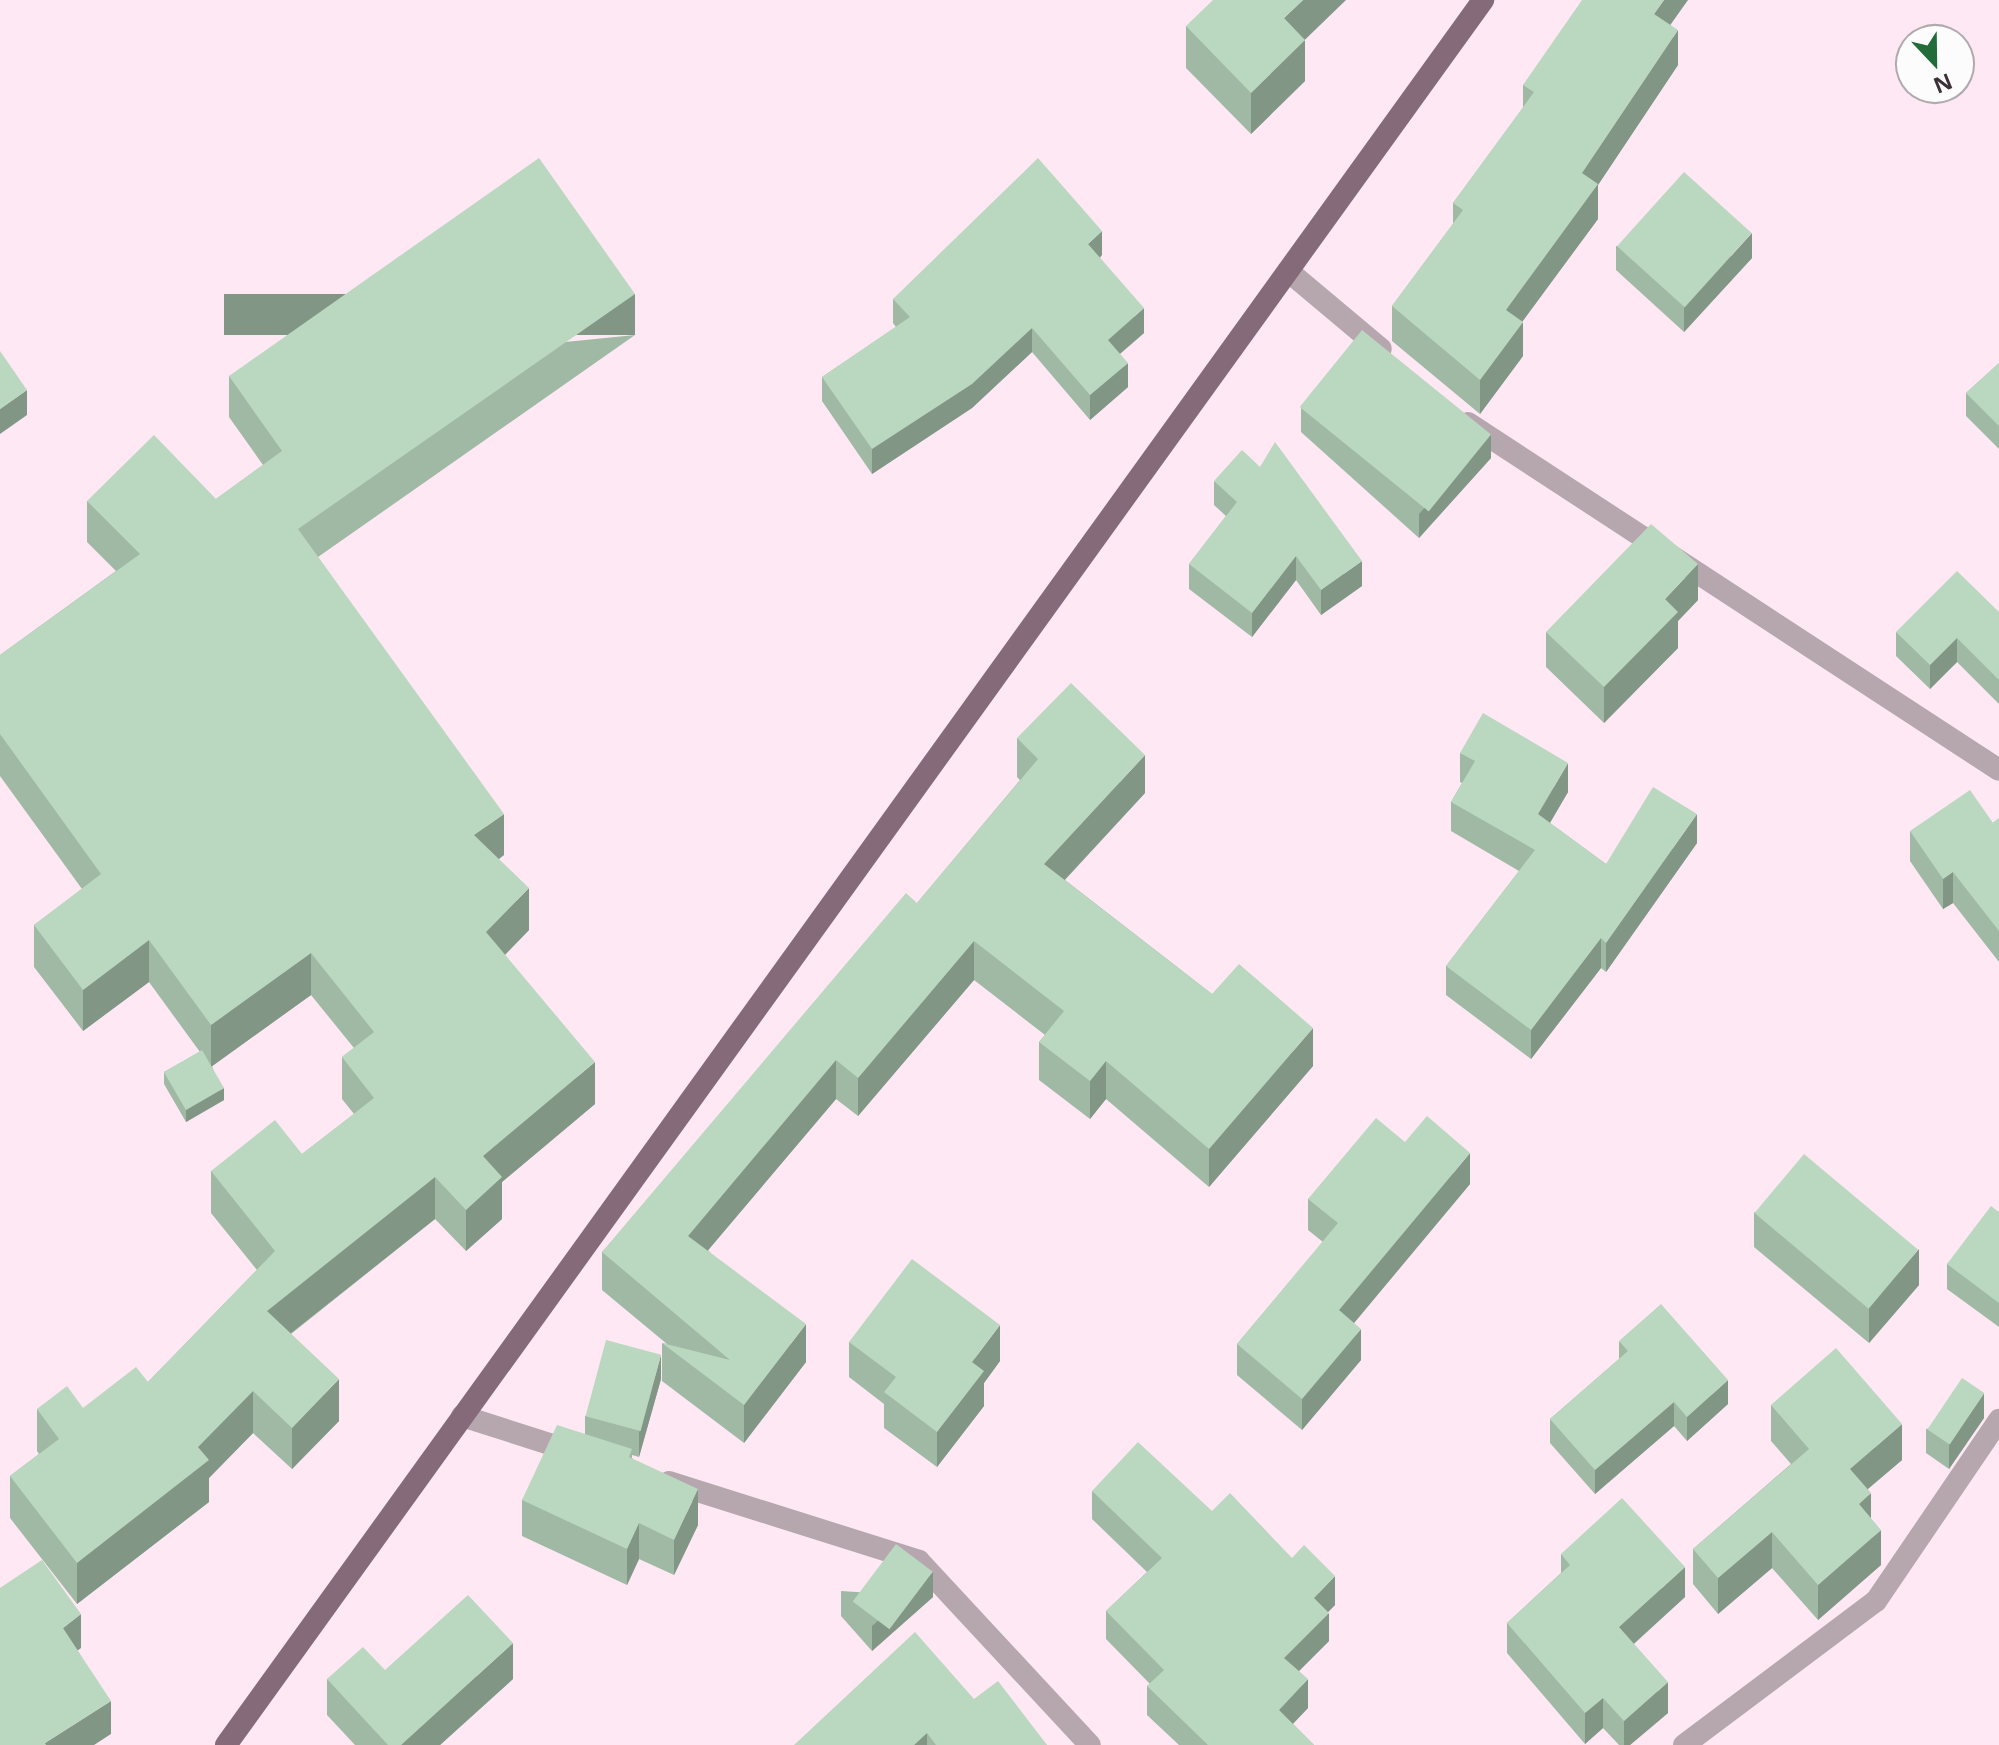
<!DOCTYPE html>
<style>
body{margin:0}
#map{position:relative;width:1999px;height:1745px;overflow:hidden;background:#fee8f3;font-family:"Noto Sans",sans-serif}
div>[style]{position:absolute}
.service>*{height:22px;margin:-11px;padding:0 11px;transform-origin:11px;border-radius:11px;background:#b6a7af}
.minor>*{height:22px;margin:-11px;padding:0 11px;transform-origin:11px;border-radius:11px;background:#b6a7af}
.primary>*{height:22px;margin:-11px;padding:0 11px;transform-origin:11px;border-radius:11px;background:#856b79}
.wall>*{inset:0;background:#a0b9a4}
.shaded-wall>*{inset:0;background:#829686;transform-origin:0 0}
.building>*{inset:0;background:#bad7bf;transform-origin:0 0}
span{translate:-50% -50%;white-space:nowrap;text-align:center;line-height:1.15;-webkit-text-stroke:6px #fcfcfc;paint-order:stroke}
.north{position:absolute;left:1895px;top:24px;width:80px;height:80px;box-sizing:border-box;background:#fcfcfc;border:2px solid #b0aaad;border-radius:50%;rotate:158deg;font-size:22px;font-weight:700;line-height:32px;text-align:center;color:#3d3037}
.north::after{content:'';display:block;margin:auto;width:28px;height:36px;background:#226c39;clip-path:polygon(50% 0,100% 100%,50% 72%,0 100%)}
</style>
<div id="map">
<div class="service">
<div style="left:1288px;top:271px;width:121px;rotate:40deg"></div>
<div style="left:1468px;top:423px;width:634px;rotate:33.16deg"></div>
</div>
<div class="minor">
<div style="left:462px;top:1416px;width:119px;rotate:17.7deg"></div>
<div style="left:669px;top:1482px;width:262px;rotate:17.5deg"></div>
<div style="left:919px;top:1561px;width:251px;rotate:47.1deg"></div>
<div style="left:1684px;top:1745px;width:240px;rotate:-36.9deg"></div>
<div style="left:1876px;top:1601px;width:219px;rotate:-55.8deg"></div>
</div>
<div class="primary">
<div style="left:226px;top:1745px;width:2151px;rotate:-54.23deg"></div>
</div>
<div class="wall">
<div style="clip-path:polygon(1671px 25px,1678px 65px,1598px 185px,1598px 219px,1522px 321px,1523px 356px,1480px 414px,1392px 341px,1392px 306px,1453px 224px,1453px 203px,1523px 108px,1523px 85px)"></div>
<div style="clip-path:polygon(1186px 26px,1304px 40px,1305px 81px,1251px 134px,1186px 68px)"></div>
<div style="clip-path:polygon(1616px 246px,1752px 258px,1684px 332px,1616px 270px)"></div>
<div style="clip-path:polygon(1102px 255px,1100px 258px,1144px 333px,1120px 354px,1128px 387px,1090px 420px,1032px 352px,972px 408px,872px 474px,822px 401px,822px 377px,896px 327px,893px 323px,893px 299px)"></div>
<div style="clip-path:polygon(635px 335px,318px 557px,504px 855px,499px 859px,529px 930px,505px 955px,595px 1104px,502px 1182px,502px 1219px,466px 1251px,435px 1219px,291px 1334px,339px 1421px,292px 1469px,253px 1433px,209px 1478px,209px 1502px,77px 1604px,10px 1518px,10px 1476px,39px 1454px,37px 1451px,37px 1409px,83px 1408px,148px 1382px,257px 1270px,211px 1213px,211px 1171px,302px 1154px,354px 1114px,342px 1099px,342px 1057px,354px 1048px,311px 995px,212px 1066px,224px 1100px,186px 1122px,164px 1084px,164px 1072px,200px 1052px,149px 982px,83px 1031px,34px 967px,34px 925px,82px 889px,0 776px,0 655px,116px 571px,87px 542px,87px 501px,216px 499px,263px 465px,229px 417px,229px 376px)"></div>
<div style="clip-path:polygon(1999px 363px,1999px 449px,1966px 416px,1966px 393px)"></div>
<div style="clip-path:polygon(1301px 408px,1491px 458px,1419px 538px,1301px 432px)"></div>
<div style="clip-path:polygon(1214px 481px,1362px 586px,1321px 615px,1296px 580px,1252px 637px,1189px 589px,1189px 564px,1226px 516px,1214px 505px)"></div>
<div style="clip-path:polygon(1698px 600px,1678px 621px,1678px 648px,1604px 723px,1546px 667px,1546px 632px)"></div>
<div style="clip-path:polygon(1999px 612px,1999px 704px,1957px 662px,1930px 689px,1896px 656px,1896px 632px)"></div>
<div style="clip-path:polygon(1017px 738px,1145px 793px,1065px 880px,1212px 994px,1313px 1066px,1209px 1187px,1106px 1099px,1090px 1119px,1039px 1080px,1039px 1042px,1045px 1035px,974px 980px,858px 1116px,836px 1099px,708px 1250px,806px 1362px,744px 1443px,662px 1381px,662px 1343px,667px 1344px,602px 1290px,602px 1252px,917px 903px,1020px 780px,1017px 777px)"></div>
<div style="clip-path:polygon(1460px 753px,1568px 792px,1550px 823px,1606px 864px,1697px 843px,1606px 972px,1601px 968px,1531px 1059px,1446px 995px,1446px 966px,1519px 871px,1451px 831px,1451px 802px,1462px 783px,1460px 782px)"></div>
<div style="clip-path:polygon(1999px 818px,1999px 962px,1953px 903px,1943px 909px,1910px 861px,1910px 831px,1993px 823px)"></div>
<div style="clip-path:polygon(1405px 1142px,1470px 1184px,1354px 1323px,1361px 1360px,1302px 1430px,1237px 1375px,1237px 1344px,1323px 1242px,1308px 1230px,1308px 1199px)"></div>
<div style="clip-path:polygon(1754px 1212px,1919px 1285px,1869px 1343px,1754px 1247px)"></div>
<div style="clip-path:polygon(1999px 1212px,1999px 1327px,1947px 1289px,1947px 1264px)"></div>
<div style="clip-path:polygon(1619px 1341px,1728px 1404px,1687px 1441px,1674px 1426px,1595px 1494px,1550px 1443px,1550px 1419px,1619px 1359px)"></div>
<div style="clip-path:polygon(849px 1342px,1000px 1361px,984px 1383px,984px 1406px,937px 1467px,884px 1428px,884px 1404px,849px 1377px)"></div>
<div style="clip-path:polygon(661px 1379px,639px 1457px,632px 1455px,632px 1458px,698px 1525px,674px 1575px,639px 1559px,627px 1585px,522px 1536px,522px 1500px,585px 1434px,585px 1416px)"></div>
<div style="clip-path:polygon(1771px 1405px,1902px 1460px,1868px 1489px,1871px 1519px,1881px 1565px,1818px 1620px,1772px 1568px,1718px 1614px,1693px 1584px,1693px 1549px,1791px 1464px,1771px 1441px)"></div>
<div style="clip-path:polygon(1984px 1418px,1949px 1469px,1926px 1453px,1926px 1429px)"></div>
<div style="clip-path:polygon(1092px 1491px,1212px 1511px,1335px 1605px,1328px 1612px,1329px 1641px,1299px 1671px,1308px 1708px,1293px 1724px,1314px 1745px,1179px 1745px,1147px 1715px,1147px 1686px,1150px 1684px,1106px 1639px,1106px 1611px,1147px 1572px,1092px 1519px)"></div>
<div style="clip-path:polygon(1561px 1554px,1685px 1597px,1634px 1644px,1668px 1713px,1630px 1745px,1619px 1745px,1603px 1728px,1585px 1744px,1507px 1653px,1507px 1623px,1561px 1573px)"></div>
<div style="clip-path:polygon(841px 1591px,933px 1597px,872px 1651px,841px 1616px)"></div>
<div style="clip-path:polygon(385px 1670px,513px 1679px,440px 1745px,355px 1745px,327px 1715px,327px 1679px)"></div>
<div style="clip-path:polygon(974px 1699px,1047px 1745px,794px 1745px)"></div>
</div>
<div class="shaded-wall">
<div style="clip-path:polygon(1303px 0,1346px 0,1284px 60px,1284px 18px)"></div>
<div style="clip-path:polygon(1664px 0,1688px 0,1654px 48px,1654px 14px)"></div>
<div style="clip-path:polygon(1678px 30px,1678px 65px,1598px 185px,1598px 219px,1506px 344px,1506px 310px,1582px 173px)"></div>
<div style="clip-path:polygon(1305px 40px,1305px 81px,1251px 134px,1251px 93px)"></div>
<div style="clip-path:polygon(1102px 231px,1102px 255px,1088px 268px,1088px 244px)"></div>
<div style="clip-path:polygon(1752px 233px,1752px 258px,1684px 332px,1684px 308px)"></div>
<div style="left:635px;top:294px;width:41px;height:411px;rotate:90deg"></div>
<div style="clip-path:polygon(1144px 308px,1144px 333px,1108px 364px,1108px 340px)"></div>
<div style="clip-path:polygon(1523px 322px,1523px 356px,1480px 414px,1480px 380px)"></div>
<div style="clip-path:polygon(1032px 328px,1032px 352px,972px 408px,872px 474px,872px 449px)"></div>
<div style="clip-path:polygon(1128px 363px,1128px 387px,1090px 420px,1090px 395px)"></div>
<div style="clip-path:polygon(27px 390px,27px 415px,0 434px,0 409px)"></div>
<div style="clip-path:polygon(1491px 434px,1491px 458px,1419px 538px,1419px 514px)"></div>
<div style="clip-path:polygon(1296px 556px,1296px 580px,1252px 637px,1252px 613px)"></div>
<div style="clip-path:polygon(1362px 561px,1362px 586px,1321px 615px,1321px 590px)"></div>
<div style="clip-path:polygon(1698px 564px,1698px 600px,1678px 621px,1678px 648px,1604px 723px,1604px 687px,1665px 599px)"></div>
<div style="clip-path:polygon(1957px 638px,1957px 662px,1930px 689px,1930px 665px)"></div>
<div style="clip-path:polygon(1145px 755px,1145px 793px,1044px 902px,1044px 864px)"></div>
<div style="clip-path:polygon(1568px 763px,1568px 792px,1538px 843px,1538px 814px)"></div>
<div style="clip-path:polygon(504px 814px,504px 855px,474px 877px,474px 835px)"></div>
<div style="clip-path:polygon(1697px 814px,1697px 843px,1606px 972px,1606px 943px)"></div>
<div style="clip-path:polygon(1953px 872px,1953px 903px,1943px 909px,1943px 879px)"></div>
<div style="clip-path:polygon(529px 888px,529px 930px,486px 974px,486px 932px)"></div>
<div style="clip-path:polygon(1601px 938px,1601px 968px,1531px 1059px,1531px 1030px)"></div>
<div style="clip-path:polygon(149px 940px,149px 982px,83px 1031px,83px 990px)"></div>
<div style="clip-path:polygon(974px 941px,974px 980px,858px 1116px,858px 1078px)"></div>
<div style="clip-path:polygon(311px 953px,311px 995px,211px 1067px,211px 1025px)"></div>
<div style="clip-path:polygon(1313px 1028px,1313px 1066px,1209px 1187px,1209px 1149px)"></div>
<div style="clip-path:polygon(836px 1060px,836px 1099px,688px 1274px,688px 1236px)"></div>
<div style="clip-path:polygon(1106px 1061px,1106px 1099px,1090px 1119px,1090px 1081px)"></div>
<div style="clip-path:polygon(595px 1062px,595px 1104px,502px 1182px,502px 1219px,466px 1251px,466px 1210px,483px 1156px)"></div>
<div style="clip-path:polygon(224px 1088px,224px 1100px,186px 1122px,186px 1110px)"></div>
<div style="clip-path:polygon(1470px 1153px,1470px 1184px,1339px 1341px,1339px 1310px)"></div>
<div style="clip-path:polygon(435px 1177px,435px 1219px,267px 1352px,267px 1311px)"></div>
<div style="clip-path:polygon(1919px 1249px,1919px 1285px,1869px 1343px,1869px 1307px)"></div>
<div style="clip-path:polygon(806px 1324px,806px 1362px,744px 1443px,744px 1405px)"></div>
<div style="clip-path:polygon(1000px 1325px,1000px 1361px,984px 1383px,984px 1406px,937px 1467px,937px 1432px,972px 1362px)"></div>
<div style="clip-path:polygon(1361px 1329px,1361px 1360px,1302px 1430px,1302px 1399px)"></div>
<div style="clip-path:polygon(661px 1355px,661px 1379px,639px 1457px,639px 1433px)"></div>
<div style="clip-path:polygon(339px 1379px,339px 1421px,292px 1469px,292px 1428px)"></div>
<div style="clip-path:polygon(1728px 1380px,1728px 1404px,1687px 1441px,1687px 1417px)"></div>
<div style="clip-path:polygon(253px 1391px,253px 1433px,209px 1478px,209px 1502px,77px 1604px,77px 1563px,198px 1447px)"></div>
<div style="clip-path:polygon(1984px 1393px,1984px 1418px,1949px 1469px,1949px 1444px)"></div>
<div style="clip-path:polygon(1674px 1402px,1674px 1426px,1595px 1494px,1595px 1470px)"></div>
<div style="clip-path:polygon(1902px 1424px,1902px 1460px,1850px 1504px,1850px 1469px)"></div>
<div style="clip-path:polygon(698px 1489px,698px 1525px,674px 1575px,674px 1540px)"></div>
<div style="clip-path:polygon(1871px 1493px,1871px 1529px,1859px 1504px)"></div>
<div style="clip-path:polygon(639px 1523px,639px 1559px,627px 1585px,627px 1549px)"></div>
<div style="clip-path:polygon(1881px 1530px,1881px 1565px,1818px 1620px,1818px 1585px)"></div>
<div style="clip-path:polygon(1772px 1532px,1772px 1568px,1718px 1614px,1718px 1578px)"></div>
<div style="clip-path:polygon(1685px 1567px,1685px 1597px,1619px 1657px,1619px 1627px)"></div>
<div style="clip-path:polygon(933px 1572px,933px 1597px,872px 1651px,872px 1626px)"></div>
<div style="clip-path:polygon(1335px 1576px,1335px 1605px,1314px 1626px,1314px 1598px)"></div>
<div style="clip-path:polygon(1329px 1613px,1329px 1641px,1284px 1686px,1284px 1658px)"></div>
<div style="clip-path:polygon(81px 1614px,81px 1648px,63px 1661px,63px 1628px)"></div>
<div style="clip-path:polygon(513px 1643px,513px 1679px,440px 1745px,401px 1745px)"></div>
<div style="clip-path:polygon(1308px 1679px,1308px 1708px,1279px 1738px,1279px 1710px)"></div>
<div style="clip-path:polygon(1668px 1682px,1668px 1713px,1630px 1745px,1624px 1745px,1624px 1721px)"></div>
<div style="clip-path:polygon(1603px 1698px,1603px 1728px,1585px 1744px,1585px 1713px)"></div>
<div style="clip-path:polygon(111px 1701px,111px 1734px,94px 1745px,45px 1745px,45px 1743px)"></div>
<div style="clip-path:polygon(927px 1733px,927px 1745px,914px 1745px)"></div>
</div>
<div class="building">
<div style="clip-path:polygon(1213px 0,1303px 0,1284px 18px,1305px 40px,1251px 93px,1186px 26px)"></div>
<div style="clip-path:polygon(1582px 0,1664px 0,1654px 14px,1678px 30px,1582px 173px,1598px 184px,1506px 310px,1523px 322px,1480px 380px,1392px 306px,1463px 210px,1453px 203px,1534px 92px,1523px 85px)"></div>
<div style="clip-path:polygon(539px 158px,635px 294px,298px 529px,504px 814px,474px 835px,529px 888px,486px 932px,595px 1062px,483px 1156px,502px 1177px,466px 1210px,435px 1177px,267px 1311px,339px 1379px,292px 1428px,253px 1391px,198px 1447px,209px 1460px,77px 1563px,10px 1476px,59px 1439px,37px 1409px,67px 1386px,83px 1408px,136px 1367px,148px 1382px,275px 1251px,211px 1171px,275px 1120px,302px 1154px,374px 1098px,342px 1057px,374px 1032px,311px 953px,211px 1025px,149px 940px,83px 990px,34px 925px,101px 874px,0 734px,0 655px,140px 554px,87px 501px,154px 435px,216px 499px,282px 451px,229px 376px)"></div>
<div style="clip-path:polygon(1038px 158px,1102px 231px,1088px 244px,1144px 308px,1108px 340px,1128px 363px,1090px 395px,1032px 328px,972px 384px,872px 449px,822px 377px,910px 317px,893px 299px)"></div>
<div style="left:1684px;top:172px;width:91px;height:100px;rotate:42deg"></div>
<div style="left:1362px;top:330px;width:166px;height:99px;rotate:39deg"></div>
<div style="clip-path:polygon(0 351px,27px 390px,0 409px)"></div>
<div style="clip-path:polygon(1999px 363px,1999px 426px,1966px 393px)"></div>
<div style="clip-path:polygon(1275px 442px,1362px 561px,1321px 590px,1296px 556px,1252px 613px,1189px 564px,1237px 502px,1214px 481px,1242px 450px,1260px 467px)"></div>
<div style="clip-path:polygon(1651px 524px,1698px 564px,1665px 599px,1678px 612px,1604px 687px,1546px 632px)"></div>
<div style="clip-path:polygon(1957px 571px,1999px 612px,1999px 680px,1957px 638px,1930px 665px,1896px 632px)"></div>
<div style="clip-path:polygon(1071px 683px,1145px 755px,1044px 864px,1212px 994px,1239px 964px,1313px 1028px,1209px 1149px,1106px 1061px,1090px 1081px,1039px 1042px,1064px 1011px,974px 941px,858px 1078px,836px 1060px,688px 1236px,806px 1324px,744px 1405px,662px 1343px,730px 1360px,602px 1252px,906px 893px,917px 903px,1038px 759px,1017px 738px)"></div>
<div style="clip-path:polygon(1483px 713px,1568px 763px,1538px 814px,1606px 864px,1653px 787px,1697px 814px,1606px 943px,1601px 938px,1531px 1030px,1446px 966px,1535px 850px,1451px 802px,1475px 761px,1460px 753px)"></div>
<div style="clip-path:polygon(1970px 790px,1993px 823px,1999px 818px,1999px 931px,1953px 872px,1943px 879px,1910px 831px)"></div>
<div style="left:202px;top:1050px;width:44px;height:44px;rotate:60deg"></div>
<div style="clip-path:polygon(1427px 1116px,1470px 1153px,1339px 1310px,1361px 1329px,1302px 1399px,1237px 1344px,1338px 1223px,1308px 1199px,1376px 1118px,1405px 1142px)"></div>
<div style="left:1804px;top:1154px;width:149px;height:77px;rotate:40deg"></div>
<div style="clip-path:polygon(1991px 1206px,1999px 1212px,1999px 1303px,1947px 1264px)"></div>
<div style="clip-path:polygon(912px 1259px,1000px 1325px,972px 1362px,984px 1371px,937px 1432px,884px 1392px,896px 1377px,849px 1342px)"></div>
<div style="clip-path:polygon(1661px 1304px,1728px 1380px,1687px 1417px,1674px 1402px,1595px 1470px,1550px 1419px,1628px 1351px,1619px 1341px)"></div>
<div style="left:606px;top:1340px;width:57px;height:79px;rotate:15deg"></div>
<div style="clip-path:polygon(1836px 1348px,1902px 1424px,1850px 1469px,1871px 1493px,1859px 1504px,1881px 1530px,1818px 1585px,1772px 1532px,1718px 1578px,1693px 1549px,1809px 1449px,1771px 1405px)"></div>
<div style="left:1962px;top:1378px;width:27px;height:62px;rotate:34deg"></div>
<div style="clip-path:polygon(557px 1425px,632px 1449px,629px 1457px,698px 1489px,674px 1540px,639px 1523px,627px 1549px,522px 1500px)"></div>
<div style="clip-path:polygon(1138px 1442px,1212px 1511px,1230px 1493px,1292px 1558px,1304px 1545px,1335px 1576px,1314px 1598px,1329px 1613px,1284px 1658px,1308px 1679px,1279px 1710px,1314px 1745px,1208px 1745px,1147px 1686px,1164px 1670px,1106px 1611px,1162px 1558px,1092px 1491px)"></div>
<div style="clip-path:polygon(1622px 1498px,1685px 1567px,1619px 1627px,1668px 1682px,1624px 1721px,1603px 1698px,1585px 1713px,1507px 1623px,1570px 1565px,1561px 1554px)"></div>
<div style="left:896px;top:1544px;width:46px;height:72px;rotate:37deg"></div>
<div style="clip-path:polygon(42px 1560px,81px 1614px,63px 1628px,111px 1701px,45px 1743px,46px 1745px,0 1745px,0 1588px)"></div>
<div style="clip-path:polygon(468px 1595px,513px 1643px,401px 1745px,388px 1745px,327px 1679px,363px 1647px,385px 1670px)"></div>
<div style="clip-path:polygon(915px 1632px,974px 1699px,998px 1681px,1047px 1745px,936px 1745px,927px 1733px,914px 1745px,794px 1745px)"></div>
</div>
<div class="north">N</div>
</div>
